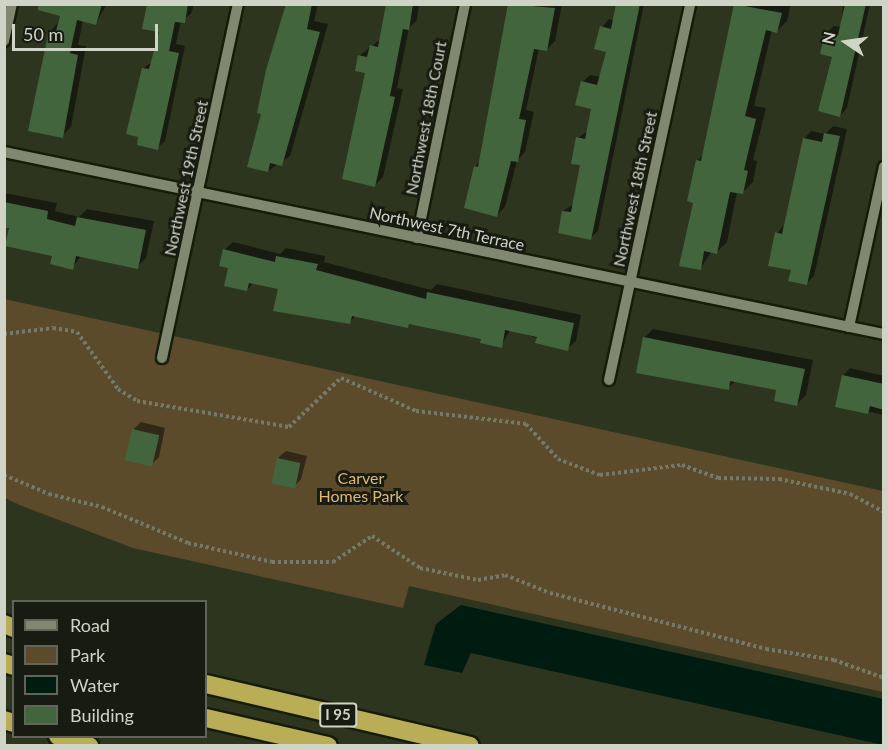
<!DOCTYPE html>
<style>
body{margin:0}
#map{position:relative;width:888px;height:750px;overflow:hidden;background:#2e351e;font-family:Lato,sans-serif}
div>[style]{position:absolute}
.green>*{inset:0;background:#5c4b2b}
.water>*{inset:0;background:#001b0f}
.shadow>*{inset:0;background:#0007}
.building>*{inset:0;background:#43653e;transform-origin:0 0}
.path>*{height:4px;margin-top:-2px;transform-origin:0;background:repeating-linear-gradient(90deg,#737a67 0 3px,transparent 0 6px)}
.roads{filter:drop-shadow(2px 0 #161c07) drop-shadow(-2px 0 #161c07) drop-shadow(0 2px #161c07) drop-shadow(0 -2px #161c07)}
.minor>*{height:10px;margin:-5px;padding:0 5px;transform-origin:5px;border-radius:5px;background:#80886f}
.highway>*{height:18px;margin:-9px;padding:0 9px;transform-origin:9px;border-radius:9px;background:#b9ae55}
span{translate:-50% -50%;white-space:nowrap;text-align:center;line-height:1.15;-webkit-text-stroke:6px #181b11;paint-order:stroke}
.shield-label span{padding:2px 4px;background:#181b11;border:2px solid;border-radius:4px;-webkit-text-stroke-width:0}
.shield-label{font-size:15px;color:#cfd4c6;font-weight:700}
.street-label{font-size:16px;color:#cfd4c6}
.park-label{font-size:16px;color:#dfb96e}
.frame{position:absolute;inset:0;border:6px solid #cfd4c6;pointer-events:none}
.legend{position:absolute;left:12px;top:600px;width:195px;height:138px;box-sizing:border-box;background:#181b11;border:2px solid #616559;margin:0;padding:8px 10px;list-style:none;font-size:18px;color:#cfd4c6}
.legend li{display:flex;align-items:center;gap:12px;height:30px}
.legend b{width:30px;border:2px solid #616559}
.north{position:absolute;left:816px;top:12px;width:60px;height:60px;-webkit-text-stroke:4px #181b11;paint-order:stroke;rotate:283deg;font-size:16px;font-weight:700;line-height:24px;text-align:center;color:#cfd4c6}
.north::after{content:'';display:block;margin:auto;width:21px;height:27px;background:#cfd4c6;clip-path:polygon(50% 0,100% 100%,50% 72%,0 100%)}
.scale{position:absolute;left:12px;top:24px;width:146px;height:27px;box-sizing:border-box;border:3px solid #cfd4c6;border-top:0;padding-left:8px;font-size:18px;line-height:21px;white-space:nowrap;color:#cfd4c6;-webkit-text-stroke:4px #181b11;paint-order:stroke}
</style>
<div id="map">
<div class="green">
<div style="clip-path:polygon(4px 299px,883px 491px,883px 692px,409px 586px,403px 608px,133px 548px,22px 506px,5px 498px)"></div>
</div>
<div class="water">
<div style="clip-path:polygon(461px 605px,883px 699px,883px 745px,471px 653px,462px 673px,424px 665px,436px 624px)"></div>
</div>
<div class="shadow">
<div style="clip-path:polygon(65px 4px,107px 4px,96px 23px,83px 20px,78px 45px,86px 46px,71px 127px,62px 136px,30px 129px,51px 30px,60px 21px)"></div>
<div style="clip-path:polygon(151px 4px,194px 4px,191px 14px,181px 21px,176px 44px,185px 46px,165px 141px,157px 148px,144px 68px,153px 61px,161px 31px)"></div>
<div style="clip-path:polygon(288px 4px,318px 4px,314px 21px,328px 24px,290px 156px,268px 171px,262px 113px,267px 70px)"></div>
<div style="clip-path:polygon(388px 4px,419px 4px,417px 20px,409px 28px,397px 88px,403px 89px,383px 177px,374px 186px,367px 72px,359px 56px,382px 38px)"></div>
<div style="clip-path:polygon(510px 4px,562px 4px,555px 41px,546px 50px,539px 48px,526px 110px,534px 112px,525px 152px,517px 161px,505px 207px,497px 215px,475px 166px,480px 162px)"></div>
<div style="clip-path:polygon(617px 4px,644px 4px,598px 231px,590px 238px,563px 211px,574px 204px,582px 164px,578px 138px,588px 131px,593px 108px,582px 82px,590px 75px,601px 77px,608px 51px,602px 27px,609px 19px,614px 21px)"></div>
<div style="clip-path:polygon(736px 4px,791px 4px,787px 21px,777px 31px,772px 30px,754px 106px,766px 108px,753px 160px,757px 161px,753px 182px,742px 193px,737px 192px,727px 242px,717px 252px,712px 251px,700px 269px,697px 161px,704px 154px)"></div>
<div style="clip-path:polygon(843px 4px,870px 4px,847px 108px,840px 116px,834px 56px,826px 33px,834px 26px,841px 27px)"></div>
<div style="clip-path:polygon(833px 126px,847px 129px,814px 276px,806px 284px,792px 269px,777px 233px,784px 225px,804px 139px,811px 131px,825px 134px)"></div>
<div style="clip-path:polygon(4px 193px,57px 203px,55px 211px,79px 217px,87px 209px,154px 221px,146px 258px,137px 267px,82px 255px,72px 268px,4px 226px)"></div>
<div style="clip-path:polygon(233px 242px,280px 254px,286px 248px,325px 256px,324px 262px,431px 290px,437px 284px,581px 315px,576px 341px,567px 349px,511px 329px,501px 346px,483px 338px,411px 323px,408px 326px,356px 315px,350px 322px,280px 288px,254px 282px,247px 290px,230px 267px,224px 250px)"></div>
<div style="clip-path:polygon(653px 329px,813px 360px,806px 395px,797px 404px,778px 389px,736px 381px,728px 388px,644px 338px)"></div>
<div style="clip-path:polygon(850px 368px,884px 376px,884px 415px,837px 405px,843px 376px)"></div>
<div style="clip-path:polygon(141px 422px,165px 428px,159px 457px,152px 464px,127px 459px,134px 429px)"></div>
<div style="clip-path:polygon(286px 451px,307px 456px,301px 479px,294px 487px,278px 458px)"></div>
</div>
<div class="building">
<div style="clip-path:polygon(38px 4px,102px 4px,96px 25px,77px 20px,70px 53px,78px 55px,63px 138px,28px 131px,49px 30px,56px 31px,60px 16px,38px 10px)"></div>
<div style="clip-path:polygon(147px 4px,188px 4px,185px 23px,175px 22px,169px 51px,179px 53px,158px 150px,137px 145px,138px 137px,126px 134px,142px 68px,149px 69px,159px 32px,142px 29px)"></div>
<div style="clip-path:polygon(286px 4px,312px 4px,307px 29px,320px 32px,282px 166px,270px 163px,268px 172px,247px 167px,261px 114px,257px 113px,266px 70px)"></div>
<div style="clip-path:polygon(386px 4px,413px 4px,409px 30px,403px 29px,390px 96px,395px 97px,375px 187px,342px 179px,365px 73px,355px 71px,358px 55px,367px 57px,370px 45px,378px 47px)"></div>
<div style="clip-path:polygon(508px 4px,555px 8px,547px 51px,534px 49px,519px 119px,526px 120px,518px 162px,511px 161px,497px 217px,464px 208px,474px 166px,478px 167px)"></div>
<div style="clip-path:polygon(616px 4px,640px 4px,591px 240px,558px 233px,562px 211px,571px 212px,580px 165px,571px 164px,576px 137px,585px 139px,591px 109px,575px 105px,581px 81px,597px 85px,606px 52px,594px 49px,600px 26px,611px 29px)"></div>
<div style="clip-path:polygon(734px 4px,782px 13px,777px 33px,766px 30px,745px 116px,756px 119px,744px 170px,748px 171px,743px 194px,730px 192px,717px 254px,704px 251px,701px 270px,679px 266px,693px 203px,687px 201px,696px 160px,701px 161px)"></div>
<div style="clip-path:polygon(845px 4px,866px 4px,840px 117px,818px 111px,832px 57px,820px 54px,825px 32px,838px 35px)"></div>
<div style="clip-path:polygon(824px 133px,840px 136px,807px 285px,788px 281px,791px 270px,768px 266px,775px 232px,782px 234px,803px 138px,822px 142px)"></div>
<div style="clip-path:polygon(4px 202px,48px 211px,47px 219px,75px 226px,77px 217px,146px 230px,138px 269px,76px 256px,73px 270px,50px 264px,52px 256px,5px 246px,9px 228px,4px 228px)"></div>
<div style="clip-path:polygon(223px 249px,275px 262px,276px 256px,318px 264px,316px 270px,426px 299px,427px 292px,574px 323px,568px 351px,535px 343px,537px 337px,505px 330px,502px 348px,480px 343px,481px 339px,409px 324px,408px 328px,352px 316px,350px 324px,273px 311px,278px 289px,249px 283px,247px 291px,224px 286px,228px 268px,219px 266px)"></div>
<div style="clip-path:polygon(643px 337px,805px 369px,797px 406px,774px 401px,776px 390px,730px 381px,729px 390px,636px 373px)"></div>
<div style="clip-path:polygon(842px 375px,884px 384px,884px 410px,870px 406px,868px 414px,835px 407px)"></div>
<div style="left:132px;top:429px;width:28px;height:32px;rotate:13deg"></div>
<div style="left:277px;top:458px;width:24px;height:26px;rotate:12deg"></div>
</div>
<div class="path">
<div style="left:4px;top:334px;width:49px;rotate:-7deg"></div>
<div style="left:53px;top:328px;width:24px;rotate:9deg"></div>
<div style="left:77px;top:332px;width:70px;rotate:54.3deg"></div>
<div style="left:118px;top:389px;width:22px;rotate:32deg"></div>
<div style="left:137px;top:401px;width:154px;rotate:9.7deg"></div>
<div style="left:289px;top:427px;width:71px;rotate:-43.3deg"></div>
<div style="left:341px;top:378px;width:82px;rotate:23.7deg"></div>
<div style="left:416px;top:411px;width:111px;rotate:6.7deg"></div>
<div style="left:526px;top:424px;width:47px;rotate:47.6deg"></div>
<div style="left:558px;top:459px;width:45px;rotate:20.9deg"></div>
<div style="left:600px;top:475px;width:83px;rotate:-7deg"></div>
<div style="left:682px;top:465px;width:38px;rotate:20deg"></div>
<div style="left:718px;top:478px;width:61px;rotate:0.9deg"></div>
<div style="left:779px;top:479px;width:73px;rotate:11.9deg"></div>
<div style="left:850px;top:494px;width:38px;rotate:28deg"></div>
<div style="left:4px;top:475px;width:49px;rotate:22.9deg"></div>
<div style="left:49px;top:494px;width:55px;rotate:13.8deg"></div>
<div style="left:102px;top:507px;width:93px;rotate:22.7deg"></div>
<div style="left:188px;top:543px;width:86px;rotate:12.7deg"></div>
<div style="left:272px;top:562px;width:61px"></div>
<div style="left:333px;top:562px;width:47px;rotate:-33.7deg"></div>
<div style="left:372px;top:536px;width:58px;rotate:33.7deg"></div>
<div style="left:420px;top:568px;width:59px;rotate:11.7deg"></div>
<div style="left:478px;top:580px;width:27px;rotate:-10deg"></div>
<div style="left:505px;top:575px;width:48px;rotate:21.8deg"></div>
<div style="left:550px;top:593px;width:223px;rotate:14.5deg"></div>
<div style="left:766px;top:649px;width:69px;rotate:9.2deg"></div>
<div style="left:834px;top:660px;width:53px;rotate:19.8deg"></div>
</div>
<div class="roads">
<div class="minor">
<div style="left:4px;top:41px;width:38px;rotate:-78deg"></div>
<div style="left:4px;top:152px;width:899px;rotate:11.69deg"></div>
<div style="left:417px;top:238px;width:239px;rotate:-78.4deg"></div>
<div style="left:849px;top:327px;width:164px;rotate:-77.7deg"></div>
<div style="left:162px;top:358px;width:362px;rotate:-77.9deg"></div>
<div style="left:609px;top:380px;width:385px;rotate:-77.8deg"></div>
</div>
<div class="highway">
<div style="left:4px;top:624px;width:11px;rotate:22deg"></div>
<div style="left:4px;top:663px;width:10px;rotate:17deg"></div>
<div style="left:206px;top:684px;width:271px;rotate:13.2deg"></div>
<div style="left:206px;top:718px;width:125px;rotate:12.9deg"></div>
<div style="left:4px;top:720px;width:10px;rotate:17deg"></div>
<div style="left:58px;top:736px;width:33px;rotate:18deg"></div>
</div>
</div>
<div class="shield-label">
<span style="left:338px;top:715px">I 95</span>
</div>
<div class="street-label">
<span style="left:426px;top:118px;rotate:-79deg">Northwest 18th Court</span>
<span style="left:186px;top:178px;rotate:-78deg">Northwest 19th Street</span>
<span style="left:635px;top:189px;rotate:-78deg">Northwest 18th Street</span>
<span style="left:447px;top:229px;rotate:12deg">Northwest 7th Terrace</span>
</div>
<div class="park-label">
<span style="left:361px;top:487px">Carver<br>Homes Park</span>
</div>
<div class="frame"></div>
<ul class="legend">
<li><b style="height:8px;background:#80886f"></b>Road</li>
<li><b style="height:16px;background:#5c4b2b"></b>Park</li>
<li><b style="height:16px;background:#001b0f"></b>Water</li>
<li><b style="height:16px;background:#43653e"></b>Building</li>
</ul>
<div class="north">N</div>
<div class="scale">50 m</div>
</div>
